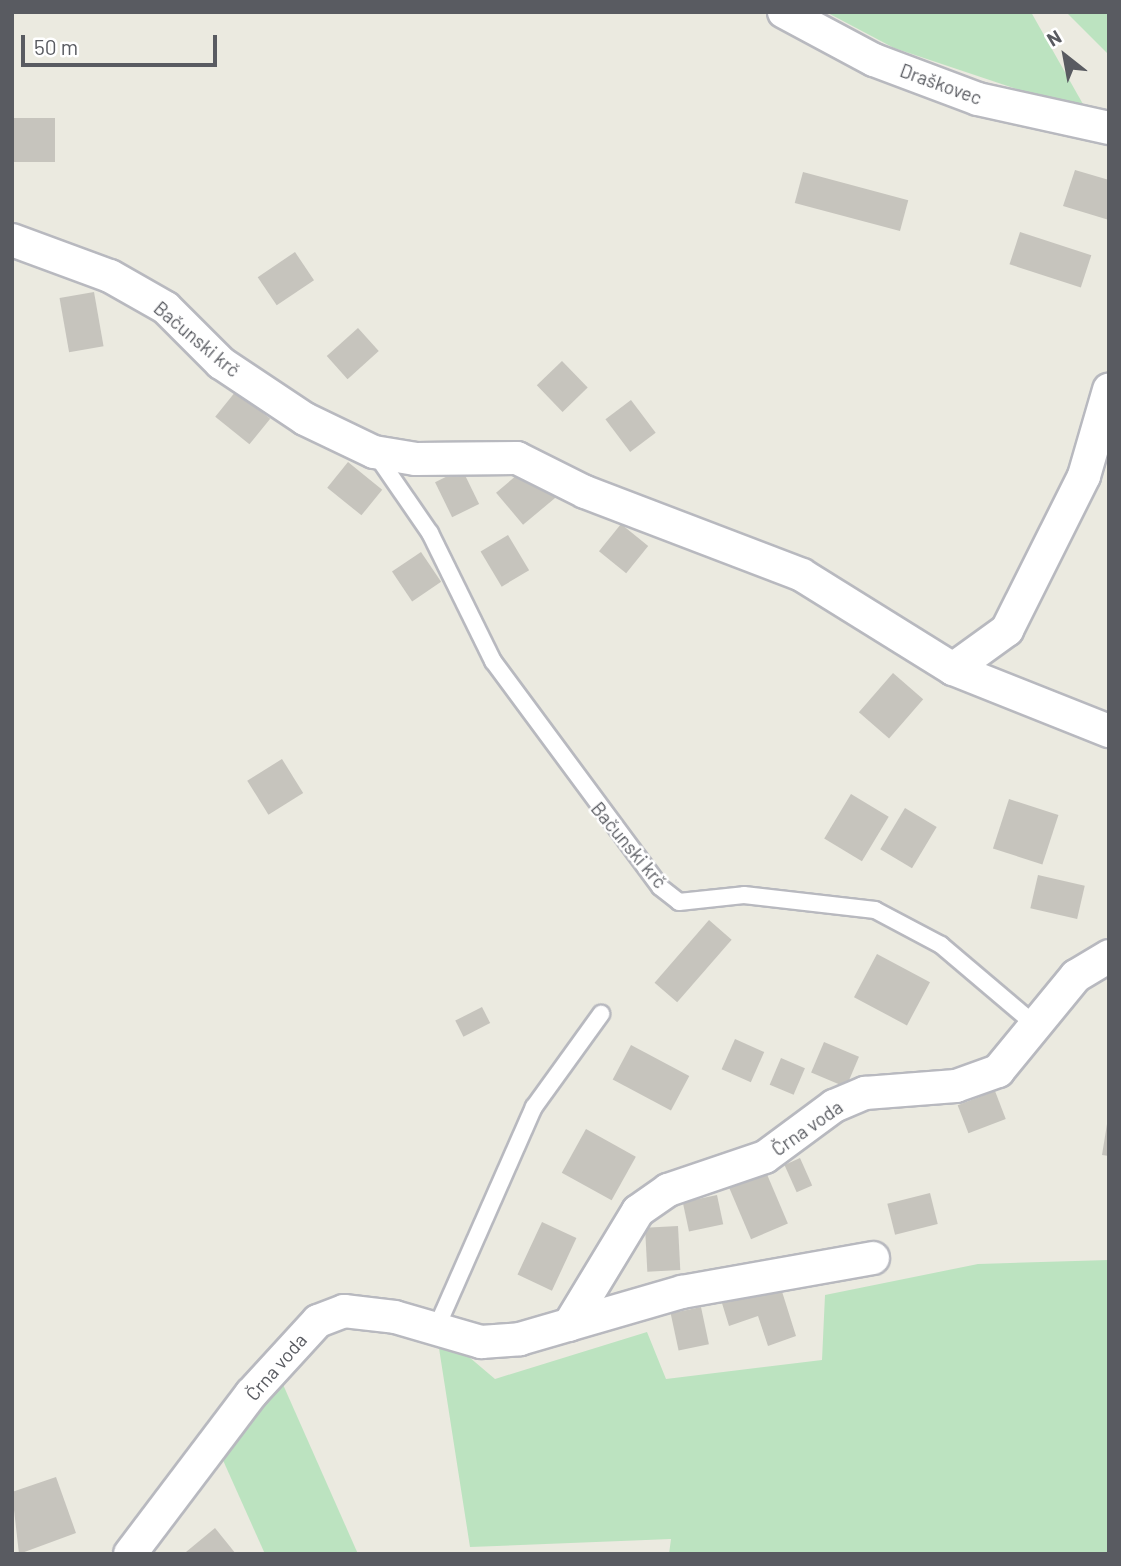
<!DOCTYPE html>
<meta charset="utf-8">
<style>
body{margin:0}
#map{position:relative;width:1121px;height:1566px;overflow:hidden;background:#ebeae0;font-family:Barlow,sans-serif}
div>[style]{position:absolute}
.green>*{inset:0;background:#bce3c0}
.building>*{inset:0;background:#c6c4bd;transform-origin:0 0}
.roads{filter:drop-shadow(2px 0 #b8b9bf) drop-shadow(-2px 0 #b8b9bf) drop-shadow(0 2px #b8b9bf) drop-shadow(0 -2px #b8b9bf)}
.lane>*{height:16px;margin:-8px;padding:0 8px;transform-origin:8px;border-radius:8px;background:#fff}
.street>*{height:32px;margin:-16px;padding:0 16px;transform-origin:16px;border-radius:16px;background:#fff}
span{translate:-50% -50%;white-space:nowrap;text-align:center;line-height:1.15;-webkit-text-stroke:5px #fff;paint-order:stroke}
.street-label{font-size:19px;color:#595b61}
.frame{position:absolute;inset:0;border:14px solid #595b61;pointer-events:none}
.north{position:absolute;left:1030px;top:21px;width:70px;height:70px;-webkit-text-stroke:5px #fff;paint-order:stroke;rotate:329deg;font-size:19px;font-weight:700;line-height:28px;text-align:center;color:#595b61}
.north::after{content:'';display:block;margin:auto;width:24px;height:32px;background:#595b61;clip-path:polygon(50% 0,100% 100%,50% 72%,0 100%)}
.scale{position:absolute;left:21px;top:35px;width:196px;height:32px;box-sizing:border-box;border:4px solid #595b61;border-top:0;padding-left:9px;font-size:21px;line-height:24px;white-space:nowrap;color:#595b61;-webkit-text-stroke:5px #fff;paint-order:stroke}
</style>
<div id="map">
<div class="green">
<div style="clip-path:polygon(826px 12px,1031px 12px,1088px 113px,894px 48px)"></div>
<div style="clip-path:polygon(1066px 12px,1109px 12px,1109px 55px)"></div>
<div style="clip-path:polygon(1109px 1260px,1109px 1554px,669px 1554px,671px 1539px,470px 1547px,436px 1329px,495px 1379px,647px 1332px,666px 1379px,822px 1360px,825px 1295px,978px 1264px)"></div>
<div style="clip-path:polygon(281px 1380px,358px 1554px,265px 1554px,222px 1458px)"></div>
</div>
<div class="building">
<div style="left:12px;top:118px;width:43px;height:44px"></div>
<div style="clip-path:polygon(1075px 170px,1109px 180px,1109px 220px,1063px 206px)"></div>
<div style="left:803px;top:172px;width:109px;height:32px;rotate:15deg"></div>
<div style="left:1020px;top:232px;width:75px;height:34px;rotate:18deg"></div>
<div style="left:295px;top:252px;width:34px;height:45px;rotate:56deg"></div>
<div style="left:94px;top:292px;width:55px;height:35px;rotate:80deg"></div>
<div style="left:358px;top:328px;width:31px;height:42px;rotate:48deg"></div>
<div style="left:562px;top:361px;width:37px;height:35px;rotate:46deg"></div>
<div style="left:236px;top:391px;width:44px;height:33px;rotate:39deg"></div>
<div style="left:631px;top:400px;width:41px;height:32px;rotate:53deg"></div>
<div style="left:348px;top:462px;width:44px;height:33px;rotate:39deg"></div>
<div style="left:529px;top:465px;width:42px;height:43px;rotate:50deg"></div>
<div style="left:462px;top:469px;width:39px;height:30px;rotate:64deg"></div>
<div style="left:621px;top:524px;width:35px;height:35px;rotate:39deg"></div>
<div style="left:508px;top:535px;width:41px;height:32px;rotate:59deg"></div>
<div style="left:421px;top:552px;width:36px;height:35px;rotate:56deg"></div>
<div style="left:893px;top:673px;width:40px;height:52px;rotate:41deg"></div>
<div style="left:282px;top:759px;width:40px;height:41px;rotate:58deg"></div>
<div style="left:851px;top:794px;width:44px;height:52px;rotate:31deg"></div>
<div style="left:1009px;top:799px;width:52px;height:52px;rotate:18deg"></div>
<div style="left:905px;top:808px;width:37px;height:48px;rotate:31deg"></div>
<div style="left:1038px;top:875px;width:48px;height:34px;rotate:13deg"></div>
<div style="left:709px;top:920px;width:30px;height:83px;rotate:41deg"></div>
<div style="left:877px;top:954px;width:60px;height:49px;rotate:28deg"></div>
<div style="left:482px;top:1007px;width:18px;height:30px;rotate:63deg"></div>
<div style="left:735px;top:1039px;width:32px;height:33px;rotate:24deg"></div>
<div style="left:824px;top:1042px;width:38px;height:33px;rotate:23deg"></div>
<div style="left:631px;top:1045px;width:66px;height:39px;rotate:28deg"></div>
<div style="left:781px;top:1058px;width:26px;height:29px;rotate:23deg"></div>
<div style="left:995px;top:1091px;width:30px;height:40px;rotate:69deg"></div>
<div style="clip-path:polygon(1107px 1124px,1109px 1124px,1109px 1156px,1102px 1155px)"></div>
<div style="left:586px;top:1129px;width:57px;height:50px;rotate:29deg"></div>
<div style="left:800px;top:1158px;width:30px;height:17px;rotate:66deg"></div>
<div style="left:766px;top:1172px;width:56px;height:40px;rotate:67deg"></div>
<div style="left:930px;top:1193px;width:32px;height:44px;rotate:76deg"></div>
<div style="left:717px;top:1195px;width:30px;height:35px;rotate:78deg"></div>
<div style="left:542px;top:1222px;width:38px;height:58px;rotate:25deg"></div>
<div style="left:678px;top:1226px;width:44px;height:33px;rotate:87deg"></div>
<div style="clip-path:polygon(779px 1282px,796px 1336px,768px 1346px,758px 1316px,729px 1326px,721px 1300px)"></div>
<div style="left:701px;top:1307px;width:38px;height:31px;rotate:78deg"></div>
<div style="clip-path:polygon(56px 1477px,76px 1533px,19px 1554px,12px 1492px)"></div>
<div style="clip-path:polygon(215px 1528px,236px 1554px,187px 1554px,186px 1552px)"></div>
</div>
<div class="roads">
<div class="lane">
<div style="left:375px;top:453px;width:97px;rotate:55.5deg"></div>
<div style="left:430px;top:533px;width:143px;rotate:63.8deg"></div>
<div style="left:493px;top:661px;width:281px;rotate:53.5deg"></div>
<div style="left:660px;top:887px;width:24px;rotate:38deg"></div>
<div style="left:679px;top:902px;width:65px;rotate:-6.1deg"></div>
<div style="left:744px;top:895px;width:132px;rotate:6.5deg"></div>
<div style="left:875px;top:910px;width:75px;rotate:27.9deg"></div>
<div style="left:941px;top:945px;width:122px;rotate:40.3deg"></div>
<div style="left:436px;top:1329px;width:243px;rotate:-66.2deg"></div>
<div style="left:534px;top:1107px;width:115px;rotate:-54.2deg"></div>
</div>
<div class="street">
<div style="left:784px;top:12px;width:102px;rotate:28.1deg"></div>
<div style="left:874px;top:60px;width:111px;rotate:20.6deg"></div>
<div style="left:978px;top:99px;width:134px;rotate:12.5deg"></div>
<div style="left:12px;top:240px;width:104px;rotate:20.2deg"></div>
<div style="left:110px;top:276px;width:64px;rotate:29.7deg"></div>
<div style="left:166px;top:308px;width:78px;rotate:45deg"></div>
<div style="left:221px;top:363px;width:101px;rotate:33.7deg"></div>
<div style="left:305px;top:419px;width:76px;rotate:25.6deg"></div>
<div style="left:374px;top:452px;width:43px;rotate:9.5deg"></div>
<div style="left:416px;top:459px;width:101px;rotate:-0.6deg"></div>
<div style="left:517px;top:458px;width:76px;rotate:26.6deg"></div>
<div style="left:585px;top:492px;width:232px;rotate:20.9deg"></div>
<div style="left:802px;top:575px;width:178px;rotate:31.9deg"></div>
<div style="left:953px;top:669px;width:168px;rotate:21.7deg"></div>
<div style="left:953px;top:669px;width:67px;rotate:-35.8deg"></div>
<div style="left:1007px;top:630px;width:172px;rotate:-63.4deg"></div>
<div style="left:1084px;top:476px;width:90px;rotate:-73.8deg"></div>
<div style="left:569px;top:1325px;width:133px;rotate:-58.8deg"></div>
<div style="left:638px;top:1211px;width:37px;rotate:-35deg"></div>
<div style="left:668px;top:1190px;width:102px;rotate:-18.8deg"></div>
<div style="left:765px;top:1157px;width:86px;rotate:-36.5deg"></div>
<div style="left:834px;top:1106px;width:34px;rotate:-23deg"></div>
<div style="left:865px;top:1093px;width:91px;rotate:-4.4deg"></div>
<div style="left:956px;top:1086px;width:45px;rotate:-19.7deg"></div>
<div style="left:998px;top:1071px;width:123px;rotate:-50.6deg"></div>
<div style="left:1076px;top:976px;width:39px;rotate:-31deg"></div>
<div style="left:130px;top:1554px;width:201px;rotate:-52.9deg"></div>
<div style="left:251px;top:1394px;width:99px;rotate:-47.5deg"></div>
<div style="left:318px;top:1321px;width:28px;rotate:-21deg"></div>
<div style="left:344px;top:1311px;width:51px;rotate:6.7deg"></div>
<div style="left:395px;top:1317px;width:90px;rotate:16.2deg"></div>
<div style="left:481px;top:1342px;width:39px;rotate:-4deg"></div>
<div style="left:520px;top:1339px;width:169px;rotate:-16.2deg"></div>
<div style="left:682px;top:1292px;width:194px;rotate:-10.1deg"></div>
</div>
</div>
<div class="street-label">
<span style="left:941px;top:84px;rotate:20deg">Draškovec</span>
<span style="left:197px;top:339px;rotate:40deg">Bačunski krč</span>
<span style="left:629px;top:845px;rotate:50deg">Bačunski krč</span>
<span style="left:807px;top:1128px;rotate:-35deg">Črna voda</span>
<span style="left:276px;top:1367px;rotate:-49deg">Črna voda</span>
</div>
<div class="frame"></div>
<div class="north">N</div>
<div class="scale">50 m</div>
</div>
